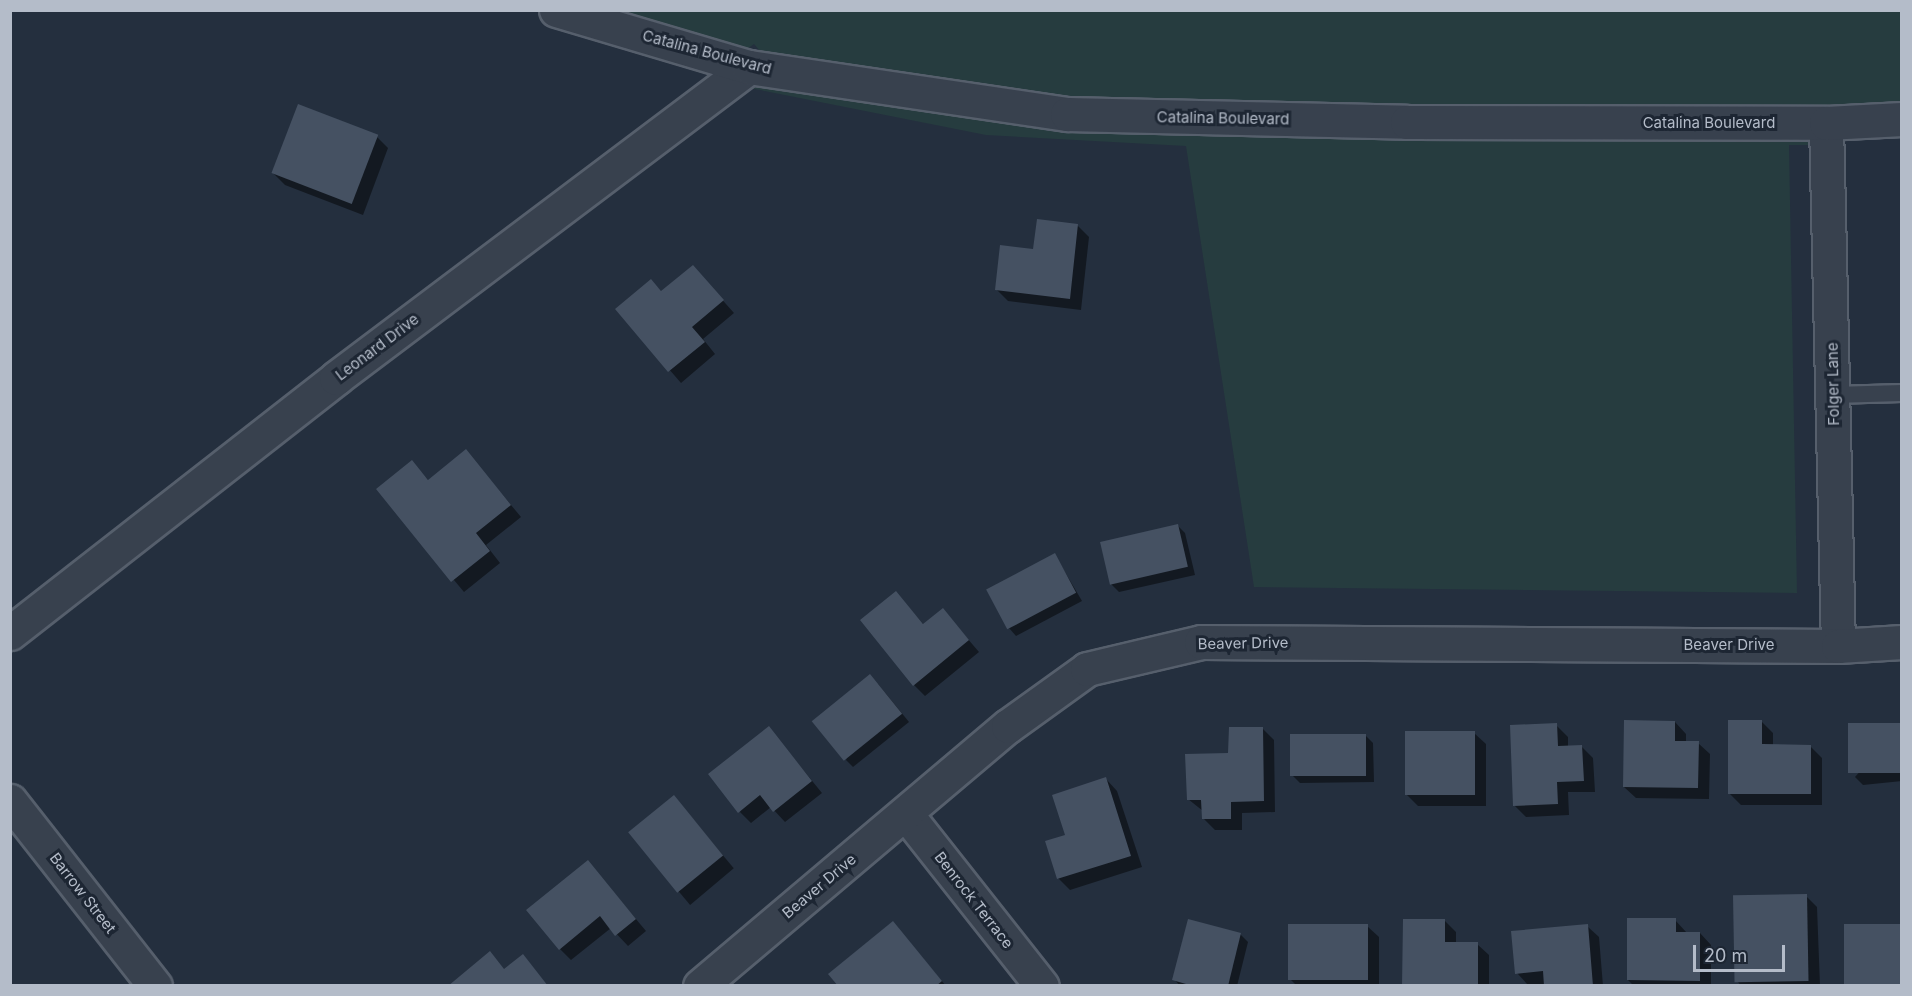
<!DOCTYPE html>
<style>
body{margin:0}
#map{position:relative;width:1912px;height:996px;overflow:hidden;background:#242f3e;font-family:Inter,sans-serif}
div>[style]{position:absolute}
.green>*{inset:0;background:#263c3f}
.shadow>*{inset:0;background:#0007;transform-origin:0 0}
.building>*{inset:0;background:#455162;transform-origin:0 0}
.roads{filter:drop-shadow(2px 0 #565f6c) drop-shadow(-2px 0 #565f6c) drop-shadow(0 2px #565f6c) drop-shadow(0 -2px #565f6c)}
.service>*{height:16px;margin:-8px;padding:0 8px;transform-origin:8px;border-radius:8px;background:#38414e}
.minor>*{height:33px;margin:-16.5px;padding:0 16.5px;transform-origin:16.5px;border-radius:16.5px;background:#38414e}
.tertiary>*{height:33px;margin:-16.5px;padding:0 16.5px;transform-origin:16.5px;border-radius:16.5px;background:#38414e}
span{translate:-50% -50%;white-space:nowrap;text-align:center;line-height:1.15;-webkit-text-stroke:6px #1d2633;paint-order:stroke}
.street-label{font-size:15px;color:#b4bcc9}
.frame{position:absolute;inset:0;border:12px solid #b4bcc9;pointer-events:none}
.scale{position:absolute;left:1693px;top:945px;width:92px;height:27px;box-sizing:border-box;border:3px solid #b4bcc9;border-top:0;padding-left:8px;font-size:18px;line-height:21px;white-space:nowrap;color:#b4bcc9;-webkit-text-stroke:4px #1d2633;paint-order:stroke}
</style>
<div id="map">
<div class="green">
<div style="clip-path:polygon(617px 11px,1901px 11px,1901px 102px,1827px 107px,1409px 106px,1070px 98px,760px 51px,754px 44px,747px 49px)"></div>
<div style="clip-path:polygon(751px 84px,1064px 130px,1404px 139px,1810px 140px,1810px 145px,1789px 145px,1797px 593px,1254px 587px,1186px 146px,986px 135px,745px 87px)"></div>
</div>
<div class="shadow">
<div style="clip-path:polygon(377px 137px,388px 148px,363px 215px,285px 185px,273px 173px)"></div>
<div style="clip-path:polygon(1078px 226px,1089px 237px,1081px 310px,1008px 301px,997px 290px,1035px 251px)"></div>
<div style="clip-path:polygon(693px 267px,734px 313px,703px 339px,715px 354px,681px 383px,617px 309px,651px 281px,662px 292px)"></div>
<div style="clip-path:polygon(466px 451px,521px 517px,486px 545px,500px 563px,464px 592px,378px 489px,412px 462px,429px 481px)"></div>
<div style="clip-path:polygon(1177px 525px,1185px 533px,1195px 575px,1119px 592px,1111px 584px)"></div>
<div style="clip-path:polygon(1055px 555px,1082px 601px,1016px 636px,1009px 628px)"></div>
<div style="clip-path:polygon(896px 593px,924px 625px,943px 610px,979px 652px,925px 696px,914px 685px)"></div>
<div style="clip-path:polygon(878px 684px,909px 722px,853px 767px,846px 760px)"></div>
<div style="clip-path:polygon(1675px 722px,1686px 734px,1686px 743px,1698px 743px,1710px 754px,1709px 799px,1636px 798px,1624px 787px)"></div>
<div style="clip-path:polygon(1762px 722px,1773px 733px,1773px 746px,1810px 746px,1822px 758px,1822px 805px,1741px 805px,1729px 793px)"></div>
<div style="clip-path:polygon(1902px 724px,1902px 781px,1863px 785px,1855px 777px)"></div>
<div style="clip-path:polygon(1556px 725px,1568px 737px,1568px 747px,1582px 747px,1593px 758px,1595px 792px,1568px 792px,1569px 815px,1526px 817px,1514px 805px)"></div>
<div style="clip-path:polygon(769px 728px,822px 793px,785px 822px,771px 807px,751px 823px,740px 812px)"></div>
<div style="clip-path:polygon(1262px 728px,1274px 740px,1275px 812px,1242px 813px,1242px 830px,1215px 830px,1204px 819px,1203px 811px,1188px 799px,1229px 755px)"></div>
<div style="clip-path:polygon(1474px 733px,1486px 744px,1486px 806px,1418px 806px,1406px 794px)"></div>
<div style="clip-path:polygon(1365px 735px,1373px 743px,1374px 782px,1300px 783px,1292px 775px)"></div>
<div style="clip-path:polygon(1106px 779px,1117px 791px,1142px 867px,1070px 890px,1058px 878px,1067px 835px)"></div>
<div style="left:674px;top:797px;width:93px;height:57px;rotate:50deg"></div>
<div style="clip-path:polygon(588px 862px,646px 931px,628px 946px,611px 928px,571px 960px,560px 949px)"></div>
<div style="clip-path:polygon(1806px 896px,1817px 907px,1820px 986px,1741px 986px,1738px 982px)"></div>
<div style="clip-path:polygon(1675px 920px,1687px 933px,1700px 933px,1711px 945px,1711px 986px,1634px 986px,1628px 980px)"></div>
<div style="clip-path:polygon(1445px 921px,1456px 932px,1456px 944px,1477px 944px,1489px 955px,1489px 986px,1404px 986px)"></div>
<div style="clip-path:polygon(893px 923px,946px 986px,840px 986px)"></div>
<div style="clip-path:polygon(1367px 926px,1379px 937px,1379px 986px,1297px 986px,1290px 979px)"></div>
<div style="clip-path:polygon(1587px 926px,1599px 937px,1603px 986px,1528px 985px,1517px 973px)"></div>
<div style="clip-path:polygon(1240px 934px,1248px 942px,1237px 986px,1180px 986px,1174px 979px)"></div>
</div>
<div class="building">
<div style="left:298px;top:104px;width:86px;height:74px;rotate:21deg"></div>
<div style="clip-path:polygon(1037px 219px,1078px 224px,1070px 299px,995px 290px,1000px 245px,1033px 249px)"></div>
<div style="clip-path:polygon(693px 265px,724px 300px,692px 327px,705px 342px,668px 372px,615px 309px,651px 279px,661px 291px)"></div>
<div style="clip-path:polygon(466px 449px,511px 505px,476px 533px,490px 551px,451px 582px,376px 489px,412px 460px,428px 480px)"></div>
<div style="left:1178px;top:524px;width:44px;height:80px;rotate:77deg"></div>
<div style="left:1055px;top:553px;width:45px;height:78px;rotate:62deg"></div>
<div style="clip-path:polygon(896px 591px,923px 624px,943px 608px,969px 640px,913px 686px,860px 620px)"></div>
<div style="left:870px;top:674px;width:51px;height:75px;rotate:51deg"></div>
<div style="clip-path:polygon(1624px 720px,1675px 721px,1675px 741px,1699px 741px,1698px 788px,1623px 787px)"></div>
<div style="clip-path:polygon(1728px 720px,1762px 720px,1762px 744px,1811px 745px,1811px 794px,1728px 794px)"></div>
<div style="clip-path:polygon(1557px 723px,1558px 746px,1582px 745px,1584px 781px,1557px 782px,1558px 804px,1513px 806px,1510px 725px)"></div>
<div style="left:1902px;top:723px;width:50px;height:54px;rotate:90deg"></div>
<div style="clip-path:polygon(769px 726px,812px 781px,773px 812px,760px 795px,738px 813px,708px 774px)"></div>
<div style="clip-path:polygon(1229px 727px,1263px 727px,1264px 801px,1231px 802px,1231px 819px,1202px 819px,1201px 800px,1187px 800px,1185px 754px,1228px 753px)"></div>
<div style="left:1405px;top:731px;width:70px;height:64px"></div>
<div style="left:1290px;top:734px;width:76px;height:42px"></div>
<div style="clip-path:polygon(1106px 777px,1131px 856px,1057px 879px,1045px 841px,1065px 835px,1052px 795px)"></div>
<div style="left:674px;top:795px;width:78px;height:59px;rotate:51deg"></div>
<div style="clip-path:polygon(588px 860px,636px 919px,615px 936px,600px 916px,559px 950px,526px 910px)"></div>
<div style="left:1807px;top:894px;width:87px;height:74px;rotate:89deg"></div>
<div style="clip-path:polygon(1627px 918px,1676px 918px,1676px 932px,1700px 932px,1700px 981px,1627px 980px)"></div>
<div style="clip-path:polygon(1188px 919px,1241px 933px,1228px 986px,1193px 986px,1172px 980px)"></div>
<div style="clip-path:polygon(1403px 919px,1445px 919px,1445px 942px,1478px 942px,1478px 986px,1402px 986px)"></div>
<div style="clip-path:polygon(893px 921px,942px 981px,936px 986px,838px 986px,828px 974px)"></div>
<div style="left:1368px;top:924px;width:56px;height:80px;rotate:90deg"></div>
<div style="clip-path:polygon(1588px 924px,1593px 986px,1544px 986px,1543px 971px,1515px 974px,1511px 931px)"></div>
<div style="left:1902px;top:924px;width:62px;height:58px;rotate:90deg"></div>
<div style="clip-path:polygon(490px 951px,504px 969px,523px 954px,548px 986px,448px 986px)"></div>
</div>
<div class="roads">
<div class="service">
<div style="left:1833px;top:395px;width:69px;rotate:-1.7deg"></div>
</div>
<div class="minor">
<div style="left:1826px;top:123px;width:523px;rotate:88.69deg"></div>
<div style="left:10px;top:633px;width:414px;rotate:-38deg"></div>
<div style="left:336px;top:378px;width:517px;rotate:-36.98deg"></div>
<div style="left:10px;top:801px;width:235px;rotate:51.9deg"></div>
<div style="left:906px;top:814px;width:219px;rotate:51.7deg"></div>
<div style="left:700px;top:986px;width:403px;rotate:-40.2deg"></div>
<div style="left:1008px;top:726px;width:97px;rotate:-35.8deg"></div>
<div style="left:1087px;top:669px;width:117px;rotate:-13.3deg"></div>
<div style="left:1201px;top:642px;width:637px;rotate:0.36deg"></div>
<div style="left:1838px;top:646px;width:64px;rotate:-3.6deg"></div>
</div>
<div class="tertiary">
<div style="left:556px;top:10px;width:201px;rotate:16.5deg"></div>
<div style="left:749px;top:67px;width:321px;rotate:8.4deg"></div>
<div style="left:1067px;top:114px;width:340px;rotate:1.3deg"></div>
<div style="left:1407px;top:122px;width:419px;rotate:0.1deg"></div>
<div style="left:1826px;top:123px;width:76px;rotate:-3deg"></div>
</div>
</div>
<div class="street-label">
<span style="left:707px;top:52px;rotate:15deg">Catalina Boulevard</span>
<span style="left:1223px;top:118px;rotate:1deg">Catalina Boulevard</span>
<span style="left:1709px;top:123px">Catalina Boulevard</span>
<span style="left:377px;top:347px;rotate:-37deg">Leonard Drive</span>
<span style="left:1833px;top:384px;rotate:-91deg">Folger Lane</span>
<span style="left:1243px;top:643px;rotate:-1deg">Beaver Drive</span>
<span style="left:1729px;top:645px">Beaver Drive</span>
<span style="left:819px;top:886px;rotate:-40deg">Beaver Drive</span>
<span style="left:83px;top:893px;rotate:52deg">Barrow Street</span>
<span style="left:974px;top:900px;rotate:52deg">Benrock Terrace</span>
</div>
<div class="frame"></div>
<div class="scale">20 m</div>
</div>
